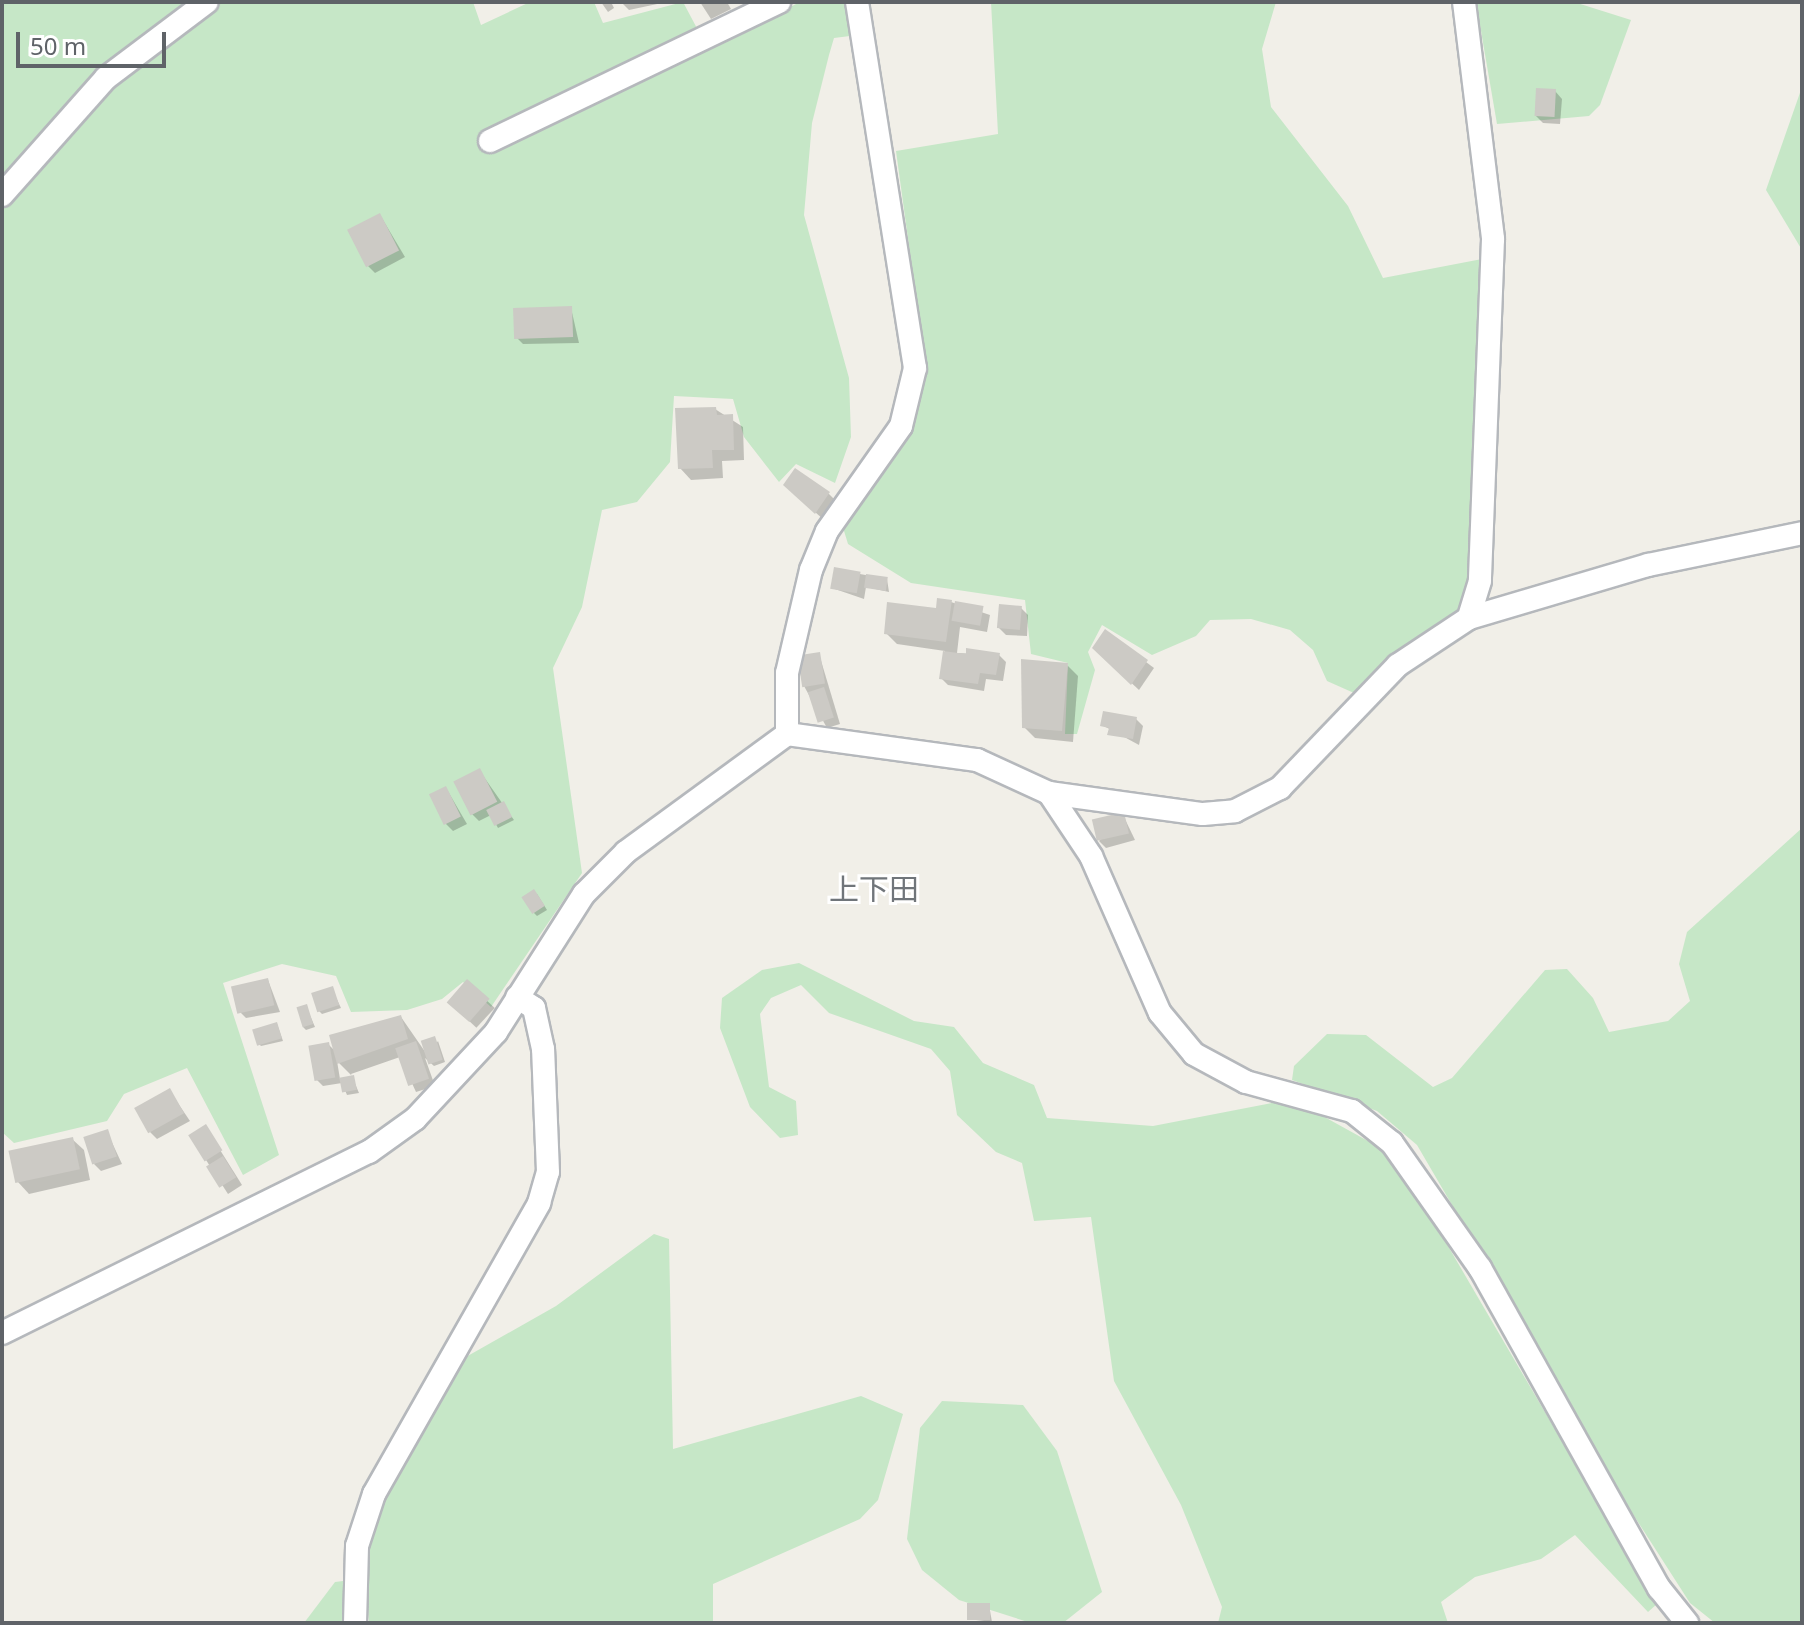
<!DOCTYPE html>
<meta charset="utf-8">
<style>
body{margin:0}
#map{position:relative;width:1804px;height:1625px;overflow:hidden;background:#f1efe8;font-family:"Noto Sans","Noto Sans JP",sans-serif}
div>[style]{position:absolute}
.green>*{inset:0;background:#c6e7c7}
.shadow>*{inset:0;background:#0003;transform-origin:0 0}
.building>*{inset:0;background:#cccac5;transform-origin:0 0}
.roads{filter:drop-shadow(2px 0 #b5b8bc) drop-shadow(-2px 0 #b5b8bc) drop-shadow(0 2px #b5b8bc) drop-shadow(0 -2px #b5b8bc)}
.minor>*{height:22px;margin:-11px;padding:0 11px;transform-origin:11px;border-radius:11px;background:#fff}
span{translate:-50% -50%;white-space:nowrap;text-align:center;line-height:1.15;-webkit-text-stroke:6px #fff;paint-order:stroke}
.neighbourhood-label{font-size:30px;color:#70757a}
.frame{position:absolute;inset:0;border:4px solid #5f6368;pointer-events:none}
.scale{position:absolute;left:16px;top:32px;width:150px;height:36px;box-sizing:border-box;border:4px solid #5f6368;border-top:0;padding-left:10px;font-size:24px;line-height:28px;white-space:nowrap;color:#5f6368;-webkit-text-stroke:6px #fff;paint-order:stroke}
</style>
<div id="map">
<div class="green">
<div style="clip-path:polygon(2px 2px,473px 2px,481px 25px,530px 2px,594px 2px,603px 23px,683px 2px,708px 49px,800px 2px,846px 2px,850px 36px,834px 38px,829px 55px,812px 123px,804px 215px,849px 378px,851px 437px,835px 483px,796px 464px,779px 482px,744px 437px,733px 399px,674px 396px,670px 462px,637px 502px,602px 510px,582px 607px,553px 668px,582px 873px,491px 1007px,463px 982px,442px 999px,407px 1010px,351px 1012px,336px 976px,282px 964px,223px 983px,279px 1155px,243px 1175px,187px 1068px,124px 1094px,107px 1121px,14px 1143px,2px 1132px)"></div>
<div style="clip-path:polygon(991px 2px,1276px 2px,1262px 49px,1271px 107px,1348px 206px,1383px 278px,1482px 259px,1471px 586px,1457px 617px,1354px 693px,1327px 681px,1313px 650px,1290px 630px,1251px 619px,1210px 620px,1196px 636px,1152px 655px,1102px 625px,1088px 652px,1095px 670px,1077px 734px,1065px 734px,1068px 663px,1031px 654px,1025px 600px,911px 583px,848px 544px,841px 521px,901px 440px,917px 409px,925px 363px,896px 151px,998px 134px)"></div>
<div style="clip-path:polygon(1476px 2px,1574px 2px,1631px 20px,1600px 105px,1589px 116px,1497px 124px)"></div>
<div style="clip-path:polygon(1802px 87px,1802px 250px,1766px 190px)"></div>
<div style="clip-path:polygon(1802px 828px,1802px 1623px,1715px 1623px,1690px 1603px,1629px 1508px,1417px 1145px,1377px 1111px,1292px 1080px,1294px 1066px,1327px 1034px,1366px 1035px,1433px 1087px,1452px 1078px,1545px 970px,1567px 969px,1593px 998px,1609px 1032px,1668px 1021px,1690px 1001px,1679px 964px,1687px 932px)"></div>
<div style="clip-path:polygon(799px 963px,914px 1021px,954px 1027px,983px 1063px,1034px 1085px,1047px 1118px,1153px 1126px,1292px 1099px,1377px 1146px,1417px 1193px,1657px 1604px,1648px 1612px,1575px 1535px,1541px 1559px,1475px 1577px,1441px 1602px,1448px 1623px,1218px 1623px,1222px 1607px,1181px 1505px,1114px 1381px,1091px 1217px,1034px 1221px,1022px 1163px,996px 1152px,957px 1115px,950px 1071px,931px 1049px,829px 1013px,801px 985px,771px 998px,760px 1014px,769px 1087px,796px 1101px,798px 1135px,780px 1138px,750px 1107px,720px 1028px,722px 998px,762px 970px)"></div>
<div style="clip-path:polygon(654px 1234px,669px 1239px,673px 1449px,861px 1396px,903px 1414px,878px 1500px,860px 1519px,713px 1584px,713px 1623px,369px 1623px,364px 1548px,387px 1490px,457px 1362px,556px 1306px)"></div>
<div style="clip-path:polygon(942px 1401px,1023px 1405px,1057px 1451px,1102px 1592px,1063px 1623px,1031px 1623px,959px 1600px,922px 1570px,907px 1539px,920px 1428px)"></div>
<div style="clip-path:polygon(343px 1581px,344px 1623px,304px 1623px,335px 1582px)"></div>
</div>
<div class="shadow">
<div style="clip-path:polygon(601px 2px,611px 2px,614px 8px,608px 12px)"></div>
<div style="clip-path:polygon(621px 2px,662px 2px,662px 3px,629px 10px)"></div>
<div style="clip-path:polygon(700px 2px,727px 2px,731px 9px,711px 19px)"></div>
<div style="clip-path:polygon(1555px 91px,1562px 99px,1560px 124px,1543px 123px,1536px 116px)"></div>
<div style="clip-path:polygon(380px 215px,405px 257px,375px 273px,368px 266px)"></div>
<div style="clip-path:polygon(571px 308px,579px 343px,523px 344px,516px 337px)"></div>
<div style="clip-path:polygon(715px 409px,743px 427px,744px 460px,722px 461px,723px 478px,691px 480px,680px 468px)"></div>
<div style="clip-path:polygon(792px 492px,829px 494px,836px 501px,823px 519px)"></div>
<div style="clip-path:polygon(860px 574px,887px 579px,889px 592px,866px 587px,864px 599px,832px 588px)"></div>
<div style="clip-path:polygon(951px 602px,990px 615px,987px 632px,960px 627px,957px 653px,999px 655px,1006px 662px,1003px 681px,986px 679px,984px 691px,948px 685px,941px 678px,945px 651px,897px 644px,886px 633px)"></div>
<div style="clip-path:polygon(1021px 608px,1028px 615px,1027px 636px,1006px 635px,999px 628px)"></div>
<div style="clip-path:polygon(1106px 632px,1154px 668px,1139px 690px,1094px 648px)"></div>
<div style="clip-path:polygon(819px 654px,840px 724px,827px 728px,804px 686px)"></div>
<div style="clip-path:polygon(1023px 662px,1067px 665px,1078px 676px,1073px 742px,1035px 738px,1024px 727px)"></div>
<div style="clip-path:polygon(1136px 719px,1143px 726px,1139px 745px,1102px 725px)"></div>
<div style="clip-path:polygon(479px 770px,514px 820px,498px 828px,491px 815px,479px 821px,472px 814px)"></div>
<div style="clip-path:polygon(446px 788px,467px 824px,453px 831px,446px 824px)"></div>
<div style="clip-path:polygon(1123px 815px,1135px 840px,1106px 848px,1099px 841px)"></div>
<div style="clip-path:polygon(537px 894px,547px 910px,537px 916px,534px 913px)"></div>
<div style="clip-path:polygon(268px 980px,280px 1012px,246px 1018px,239px 1011px)"></div>
<div style="left:467px;top:982px;width:38px;height:27px;rotate:43deg"></div>
<div style="clip-path:polygon(332px 989px,341px 1008px,322px 1014px,319px 1011px)"></div>
<div style="clip-path:polygon(306px 1006px,315px 1027px,306px 1030px,303px 1027px)"></div>
<div style="clip-path:polygon(evenodd,401px 1017px,428px 1056px,438px 1041px,445px 1062px,434px 1066px,425px 1058px,435px 1086px,416px 1092px,400px 1057px,351px 1074px,359px 1093px,347px 1095px,342px 1083px,323px 1086px,316px 1079px,328px 1044px,336px 1052px,401px 1017px,337px 1061px,353px 1077px,340px 1079px,337px 1061px)"></div>
<div style="clip-path:polygon(277px 1024px,283px 1041px,261px 1046px,258px 1043px)"></div>
<div style="clip-path:polygon(169px 1090px,190px 1121px,157px 1139px,150px 1132px)"></div>
<div style="clip-path:polygon(205px 1126px,242px 1185px,228px 1194px,206px 1160px)"></div>
<div style="clip-path:polygon(107px 1132px,122px 1164px,101px 1171px,94px 1164px)"></div>
<div style="clip-path:polygon(72px 1139px,84px 1150px,90px 1180px,29px 1194px,18px 1182px)"></div>
<div style="clip-path:polygon(989px 1605px,992px 1622px,968px 1619px)"></div>
</div>
<div class="building">
<div style="left:1536px;top:88px;width:20px;height:28px;rotate:3deg"></div>
<div style="left:380px;top:213px;width:42px;height:37px;rotate:63deg"></div>
<div style="left:572px;top:306px;width:31px;height:59px;rotate:88deg"></div>
<div style="clip-path:polygon(716px 407px,717px 415px,733px 414px,734px 450px,712px 450px,713px 468px,678px 469px,675px 408px)"></div>
<div style="clip-path:polygon(795px 468px,830px 492px,815px 514px,783px 485px)"></div>
<div style="left:834px;top:567px;width:27px;height:22px;rotate:10deg"></div>
<div style="left:866px;top:574px;width:22px;height:14px;rotate:8deg"></div>
<div style="clip-path:polygon(937px 598px,952px 600px,946px 642px,884px 634px,887px 602px,936px 608px)"></div>
<div style="left:955px;top:601px;width:29px;height:20px;rotate:10deg"></div>
<div style="left:999px;top:604px;width:23px;height:24px;rotate:5deg"></div>
<div style="clip-path:polygon(1105px 629px,1148px 660px,1131px 685px,1092px 648px)"></div>
<div style="clip-path:polygon(966px 648px,1000px 653px,996px 675px,980px 673px,978px 684px,939px 679px,943px 651px,966px 654px)"></div>
<div style="left:820px;top:652px;width:32px;height:23px;rotate:81deg"></div>
<div style="clip-path:polygon(1021px 659px,1068px 663px,1062px 731px,1022px 728px)"></div>
<div style="left:824px;top:687px;width:32px;height:17px;rotate:72deg"></div>
<div style="clip-path:polygon(1103px 711px,1137px 717px,1133px 739px,1107px 735px,1109px 728px,1100px 726px)"></div>
<div style="left:480px;top:768px;width:38px;height:30px;rotate:63deg"></div>
<div style="left:446px;top:786px;width:34px;height:19px;rotate:64deg"></div>
<div style="left:504px;top:801px;width:18px;height:20px;rotate:63deg"></div>
<div style="left:1124px;top:812px;width:22px;height:33px;rotate:77deg"></div>
<div style="left:534px;top:889px;width:20px;height:15px;rotate:57deg"></div>
<div style="left:268px;top:978px;width:28px;height:38px;rotate:77deg"></div>
<div style="left:467px;top:979px;width:30px;height:31px;rotate:41deg"></div>
<div style="left:333px;top:986px;width:20px;height:23px;rotate:72deg"></div>
<div style="left:307px;top:1004px;width:21px;height:11px;rotate:73deg"></div>
<div style="clip-path:polygon(401px 1015px,408px 1039px,337px 1064px,329px 1035px)"></div>
<div style="left:277px;top:1022px;width:17px;height:26px;rotate:73deg"></div>
<div style="left:435px;top:1036px;width:25px;height:15px;rotate:72deg"></div>
<div style="left:416px;top:1041px;width:40px;height:22px;rotate:71deg"></div>
<div style="left:329px;top:1042px;width:36px;height:21px;rotate:80deg"></div>
<div style="left:354px;top:1075px;width:15px;height:15px;rotate:79deg"></div>
<div style="left:170px;top:1088px;width:29px;height:41px;rotate:61deg"></div>
<div style="left:206px;top:1124px;width:31px;height:21px;rotate:58deg"></div>
<div style="left:108px;top:1129px;width:29px;height:26px;rotate:72deg"></div>
<div style="left:73px;top:1137px;width:33px;height:66px;rotate:78deg"></div>
<div style="left:223px;top:1156px;width:25px;height:20px;rotate:58deg"></div>
<div style="left:967px;top:1603px;width:23px;height:17px"></div>
</div>
<div class="roads">
<div class="minor">
<div style="left:1464px;top:2px;width:239px;rotate:83deg"></div>
<div style="left:1493px;top:239px;width:342px;rotate:92.2deg"></div>
<div style="left:1480px;top:581px;width:39px;rotate:107deg"></div>
<div style="left:490px;top:141px;width:321px;rotate:-25.7deg"></div>
<div style="left:2px;top:195px;width:157px;rotate:-48.4deg"></div>
<div style="left:106px;top:78px;width:126px;rotate:-37deg"></div>
<div style="left:787px;top:734px;width:61px;rotate:-90deg"></div>
<div style="left:787px;top:673px;width:106px;rotate:-76.9deg"></div>
<div style="left:811px;top:570px;width:42px;rotate:-67.7deg"></div>
<div style="left:827px;top:531px;width:128px;rotate:-54.8deg"></div>
<div style="left:901px;top:426px;width:60px;rotate:-76.4deg"></div>
<div style="left:915px;top:368px;width:371px;rotate:-99deg"></div>
<div style="left:1049px;top:793px;width:155px;rotate:7.8deg"></div>
<div style="left:1203px;top:814px;width:32px;rotate:-5deg"></div>
<div style="left:1235px;top:811px;width:51px;rotate:-27.1deg"></div>
<div style="left:1280px;top:788px;width:170px;rotate:-46.2deg"></div>
<div style="left:1398px;top:665px;width:85px;rotate:-33.5deg"></div>
<div style="left:1469px;top:618px;width:187px;rotate:-16.5deg"></div>
<div style="left:1648px;top:565px;width:157px;rotate:-11.7deg"></div>
<div style="left:2px;top:1333px;width:409px;rotate:-26.3deg"></div>
<div style="left:369px;top:1152px;width:57px;rotate:-35.7deg"></div>
<div style="left:415px;top:1119px;width:119px;rotate:-47deg"></div>
<div style="left:496px;top:1032px;width:164px;rotate:-57.5deg"></div>
<div style="left:584px;top:894px;width:59px;rotate:-45deg"></div>
<div style="left:626px;top:852px;width:200px;rotate:-36.2deg"></div>
<div style="left:787px;top:734px;width:192px;rotate:7.8deg"></div>
<div style="left:977px;top:760px;width:79px;rotate:24.6deg"></div>
<div style="left:1049px;top:793px;width:76px;rotate:56.3deg"></div>
<div style="left:1091px;top:856px;width:171px;rotate:66.3deg"></div>
<div style="left:1160px;top:1013px;width:53px;rotate:50.3deg"></div>
<div style="left:1194px;top:1054px;width:59px;rotate:28.3deg"></div>
<div style="left:1246px;top:1082px;width:110px;rotate:15.3deg"></div>
<div style="left:1352px;top:1111px;width:51px;rotate:38.7deg"></div>
<div style="left:1392px;top:1143px;width:153px;rotate:54.9deg"></div>
<div style="left:1480px;top:1268px;width:367px;rotate:60.8deg"></div>
<div style="left:1659px;top:1588px;width:45px;rotate:51.3deg"></div>
<div style="left:355px;top:1623px;width:77px;rotate:-88.5deg"></div>
<div style="left:357px;top:1546px;width:55px;rotate:-71.9deg"></div>
<div style="left:374px;top:1494px;width:335px;rotate:-60.4deg"></div>
<div style="left:539px;top:1203px;width:32px;rotate:-74deg"></div>
<div style="left:548px;top:1172px;width:123px;rotate:-92.3deg"></div>
<div style="left:543px;top:1049px;width:42px;rotate:-102.4deg"></div>
<div style="left:534px;top:1008px;width:20px;rotate:-147deg"></div>
</div>
</div>
<div class="neighbourhood-label">
<span style="left:874px;top:889px">上下田</span>
</div>
<div class="frame"></div>
<div class="scale">50 m</div>
</div>
